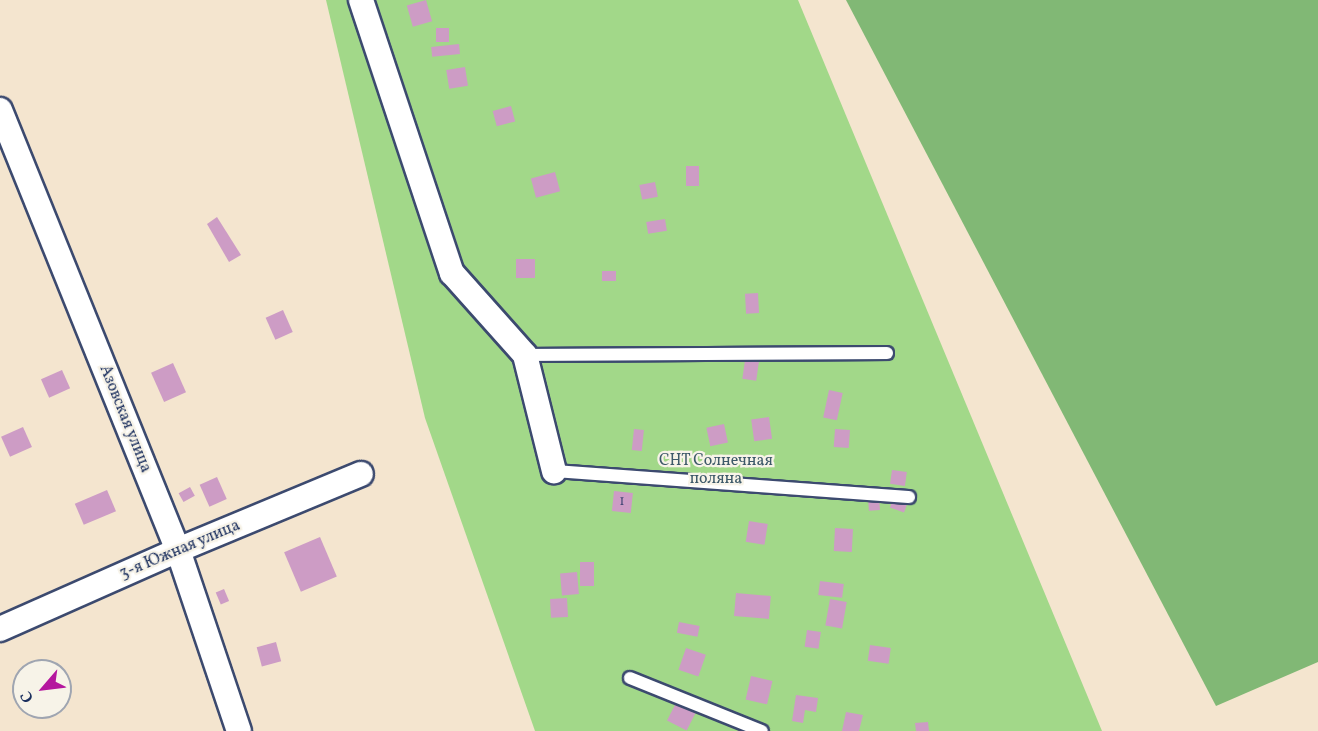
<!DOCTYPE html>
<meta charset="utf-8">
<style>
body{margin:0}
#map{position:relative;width:1318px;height:731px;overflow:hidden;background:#f4e5cf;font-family:Vollkorn,serif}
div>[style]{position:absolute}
.green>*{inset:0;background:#a2d889}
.forest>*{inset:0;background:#81b875}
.building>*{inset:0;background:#cd9cc5;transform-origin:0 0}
.roads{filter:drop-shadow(2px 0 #3c4a6f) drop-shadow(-2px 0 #3c4a6f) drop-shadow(0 2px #3c4a6f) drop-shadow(0 -2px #3c4a6f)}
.lane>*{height:12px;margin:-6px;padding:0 6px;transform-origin:6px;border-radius:6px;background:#fff}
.street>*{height:24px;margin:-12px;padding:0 12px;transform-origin:12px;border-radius:12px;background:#fff}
span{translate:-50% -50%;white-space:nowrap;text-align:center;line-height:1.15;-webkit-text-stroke:4.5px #f7f3e8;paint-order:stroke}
.number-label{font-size:14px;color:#484a78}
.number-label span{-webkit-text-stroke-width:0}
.street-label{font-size:16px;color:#1b2f5e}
.park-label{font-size:16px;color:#3d5969}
.north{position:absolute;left:12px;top:659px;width:60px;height:60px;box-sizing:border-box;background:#f7f3e8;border:2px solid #9fa5b1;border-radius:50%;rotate:242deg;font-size:16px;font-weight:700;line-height:24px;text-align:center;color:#1b2f5e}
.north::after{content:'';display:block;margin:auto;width:21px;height:27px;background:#b5179e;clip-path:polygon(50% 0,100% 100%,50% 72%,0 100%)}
</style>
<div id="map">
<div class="green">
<div style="clip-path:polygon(326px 0,798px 0,1102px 731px,535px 731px,425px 418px)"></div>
</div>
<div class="forest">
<div style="clip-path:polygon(846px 0,1318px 0,1318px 662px,1216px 706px)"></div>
</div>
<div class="building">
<div style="left:426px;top:0;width:22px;height:20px;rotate:74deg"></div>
<div style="left:436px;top:28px;width:13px;height:14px"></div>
<div style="left:459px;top:44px;width:10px;height:28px;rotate:84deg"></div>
<div style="left:465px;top:67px;width:19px;height:19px;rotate:81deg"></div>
<div style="left:511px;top:106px;width:16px;height:19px;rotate:75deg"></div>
<div style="left:686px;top:166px;width:13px;height:20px"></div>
<div style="left:555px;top:172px;width:20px;height:25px;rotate:75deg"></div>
<div style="left:655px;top:182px;width:15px;height:16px;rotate:79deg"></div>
<div style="clip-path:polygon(217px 217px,241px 255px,229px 262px,207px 224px)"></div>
<div style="left:665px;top:219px;width:12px;height:19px;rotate:81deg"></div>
<div style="left:516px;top:259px;width:19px;height:19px"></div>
<div style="left:602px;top:271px;width:14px;height:10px"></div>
<div style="left:758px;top:293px;width:20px;height:13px;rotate:87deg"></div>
<div style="left:283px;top:310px;width:24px;height:19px;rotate:66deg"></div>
<div style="left:745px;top:360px;width:14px;height:19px;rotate:8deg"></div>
<div style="left:173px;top:363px;width:32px;height:24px;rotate:66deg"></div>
<div style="left:62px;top:370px;width:20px;height:23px;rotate:66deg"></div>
<div style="left:829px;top:390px;width:14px;height:28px;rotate:12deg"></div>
<div style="left:769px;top:417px;width:22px;height:18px;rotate:82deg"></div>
<div style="left:724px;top:424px;width:19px;height:18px;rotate:78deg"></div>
<div style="left:23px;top:427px;width:22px;height:24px;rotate:66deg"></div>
<div style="left:634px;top:429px;width:10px;height:21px;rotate:6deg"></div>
<div style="left:835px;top:429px;width:15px;height:18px;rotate:4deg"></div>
<div style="left:892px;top:470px;width:15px;height:14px;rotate:8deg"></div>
<div style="left:217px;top:477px;width:24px;height:19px;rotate:66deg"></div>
<div style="left:190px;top:487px;width:10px;height:13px;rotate:61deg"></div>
<div style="left:107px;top:490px;width:23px;height:35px;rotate:67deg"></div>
<div style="left:614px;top:491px;width:19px;height:20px;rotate:6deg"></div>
<div style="left:879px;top:497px;width:13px;height:11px;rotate:86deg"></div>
<div style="left:893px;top:499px;width:15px;height:9px;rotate:20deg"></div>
<div style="left:749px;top:521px;width:19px;height:21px;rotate:9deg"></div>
<div style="left:835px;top:528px;width:18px;height:23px;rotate:3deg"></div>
<div style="left:320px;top:537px;width:43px;height:39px;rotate:67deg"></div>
<div style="left:594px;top:562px;width:24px;height:14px;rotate:90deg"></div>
<div style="left:577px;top:572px;width:22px;height:17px;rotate:85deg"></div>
<div style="left:820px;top:581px;width:24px;height:14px;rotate:7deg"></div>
<div style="left:224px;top:589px;width:13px;height:9px;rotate:67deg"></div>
<div style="left:736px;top:593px;width:35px;height:23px;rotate:5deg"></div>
<div style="left:567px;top:598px;width:19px;height:17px;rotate:87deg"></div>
<div style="left:830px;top:599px;width:17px;height:27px;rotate:10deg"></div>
<div style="left:679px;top:622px;width:21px;height:11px;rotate:11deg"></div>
<div style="left:807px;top:630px;width:14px;height:17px;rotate:8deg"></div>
<div style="left:276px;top:642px;width:20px;height:20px;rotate:75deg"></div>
<div style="left:870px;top:645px;width:21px;height:16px;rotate:8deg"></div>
<div style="left:686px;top:648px;width:21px;height:23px;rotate:19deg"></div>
<div style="left:751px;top:676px;width:22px;height:24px;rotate:13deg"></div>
<div style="clip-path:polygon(796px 695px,818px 698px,816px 712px,805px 710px,803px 723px,792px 721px)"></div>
<div style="left:677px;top:701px;width:22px;height:22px;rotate:27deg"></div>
<div style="clip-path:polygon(846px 712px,863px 715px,859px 731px,842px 731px)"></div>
<div style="clip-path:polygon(928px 722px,929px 731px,916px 731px,915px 723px)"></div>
</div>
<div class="roads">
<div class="lane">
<div style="left:525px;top:355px;width:362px;rotate:-0.3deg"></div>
<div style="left:554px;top:471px;width:356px;rotate:4.2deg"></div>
<div style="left:630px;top:678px;width:142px;rotate:21.9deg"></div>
</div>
<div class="street">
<div style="left:361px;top:0;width:288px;rotate:71.6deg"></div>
<div style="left:452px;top:273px;width:110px;rotate:48.3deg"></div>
<div style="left:525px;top:355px;width:120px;rotate:76deg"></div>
<div style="left:0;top:110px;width:475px;rotate:68deg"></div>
<div style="left:178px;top:550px;width:191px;rotate:71.4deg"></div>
<div style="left:0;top:629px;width:195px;rotate:-23.9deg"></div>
<div style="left:178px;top:550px;width:198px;rotate:-22.6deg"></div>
</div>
</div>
<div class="number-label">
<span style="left:622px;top:502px">1</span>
</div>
<div class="street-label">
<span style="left:125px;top:419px;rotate:68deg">Азовская улица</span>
<span style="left:180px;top:550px;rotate:-23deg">3-я Южная улица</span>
</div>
<div class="park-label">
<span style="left:716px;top:470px">СНТ Солнечная<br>поляна</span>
</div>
<div class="north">С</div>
</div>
